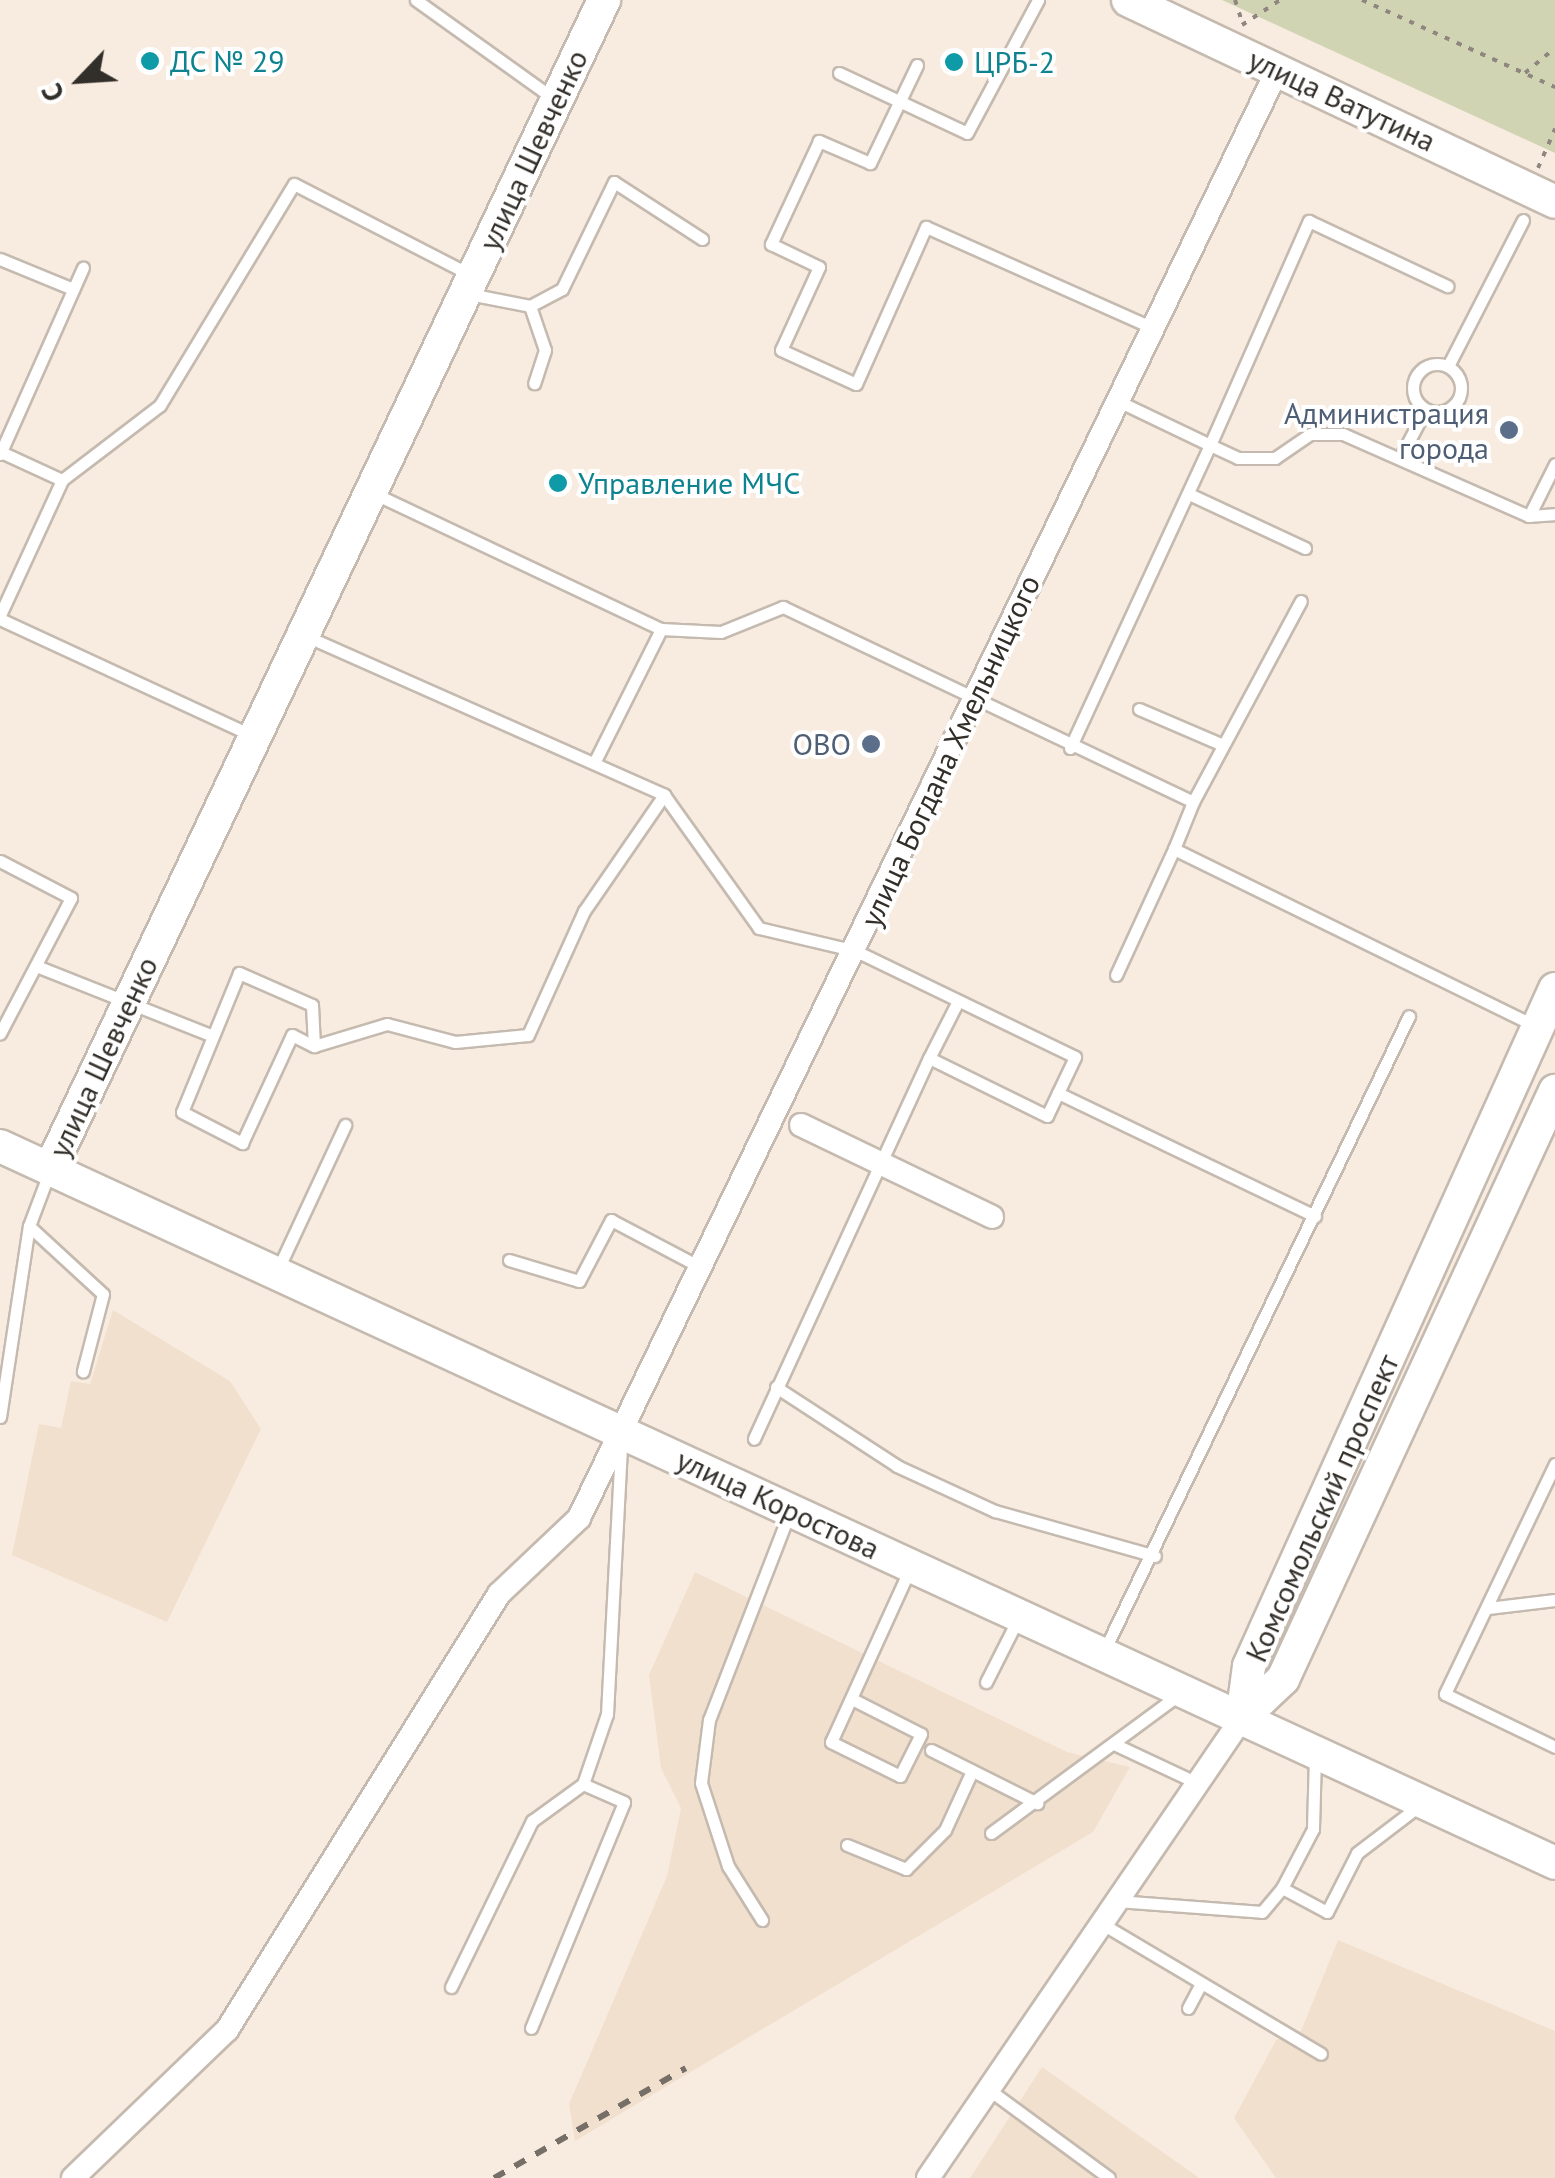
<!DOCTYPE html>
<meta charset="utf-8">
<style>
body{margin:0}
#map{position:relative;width:1555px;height:2178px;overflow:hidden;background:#f8ece0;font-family:"PT Sans",sans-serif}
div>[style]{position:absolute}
.built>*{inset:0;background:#f2e0cf}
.green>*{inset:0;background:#d0d4b3}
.path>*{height:4px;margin-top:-2px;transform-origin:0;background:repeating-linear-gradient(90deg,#8f877f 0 5px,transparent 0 13px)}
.roads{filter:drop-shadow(2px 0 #c5baaf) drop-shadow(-2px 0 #c5baaf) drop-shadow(0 2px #c5baaf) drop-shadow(0 -2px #c5baaf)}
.lane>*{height:11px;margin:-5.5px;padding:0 5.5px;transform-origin:5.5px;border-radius:5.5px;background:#fff}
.lane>.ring{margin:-5.5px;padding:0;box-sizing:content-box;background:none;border:11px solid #fff;border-radius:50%}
.street>*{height:22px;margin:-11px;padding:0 11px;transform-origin:11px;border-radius:11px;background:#fff}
.secondary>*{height:32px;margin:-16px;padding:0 16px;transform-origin:16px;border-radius:16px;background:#fff}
.rail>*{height:6px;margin-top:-3px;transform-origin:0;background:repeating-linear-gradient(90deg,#766f67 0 12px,transparent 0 24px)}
.dots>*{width:28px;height:28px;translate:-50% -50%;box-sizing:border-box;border:5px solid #fff;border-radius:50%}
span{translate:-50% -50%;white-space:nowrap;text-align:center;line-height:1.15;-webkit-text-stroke:8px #fff;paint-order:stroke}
.culture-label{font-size:30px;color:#0d838f}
.left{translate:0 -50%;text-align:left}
.street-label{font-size:30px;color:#322e29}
.service-label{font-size:30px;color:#4e5e75}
.right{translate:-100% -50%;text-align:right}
.north{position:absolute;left:30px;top:30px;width:100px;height:100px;-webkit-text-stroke:8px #fff;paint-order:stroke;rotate:245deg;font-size:28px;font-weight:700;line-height:40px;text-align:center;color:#322e29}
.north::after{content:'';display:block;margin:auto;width:35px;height:45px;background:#322e29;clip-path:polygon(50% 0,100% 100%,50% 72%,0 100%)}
</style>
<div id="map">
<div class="built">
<div style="clip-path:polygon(113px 1310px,230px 1381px,261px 1429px,167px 1622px,12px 1555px,39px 1424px,61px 1428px,71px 1381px,90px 1384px)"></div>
<div style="clip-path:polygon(695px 1572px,1067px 1752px,1130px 1767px,1093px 1832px,575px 2141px,569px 2104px,667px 1876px,681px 1808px,661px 1768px,649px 1675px)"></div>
<div style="clip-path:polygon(1338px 1940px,1555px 2031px,1555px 2178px,1276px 2178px,1234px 2118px,1276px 2040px,1301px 2031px)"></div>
<div style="clip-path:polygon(1042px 2067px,1198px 2177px,1198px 2178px,970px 2178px)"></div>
</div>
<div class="green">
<div style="clip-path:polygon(1222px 0,1555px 0,1555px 153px)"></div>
</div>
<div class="path">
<div style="left:1235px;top:0;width:25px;rotate:72deg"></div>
<div style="left:1362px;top:0;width:212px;rotate:24.3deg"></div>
<div style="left:1242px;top:25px;width:45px;rotate:-33.3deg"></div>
<div style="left:1525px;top:73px;width:39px;rotate:-40deg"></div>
<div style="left:1538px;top:168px;width:43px;rotate:-66.4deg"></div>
</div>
<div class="roads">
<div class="lane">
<div style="left:416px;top:0;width:168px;rotate:35.6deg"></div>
<div style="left:917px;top:65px;width:109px;rotate:115.6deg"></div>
<div style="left:870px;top:163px;width:56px;rotate:-156.7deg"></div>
<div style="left:819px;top:141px;width:114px;rotate:115deg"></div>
<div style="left:771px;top:244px;width:53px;rotate:25.6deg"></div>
<div style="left:819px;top:267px;width:91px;rotate:114.6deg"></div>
<div style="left:781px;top:350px;width:82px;rotate:24.4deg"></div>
<div style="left:856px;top:384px;width:172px;rotate:-66deg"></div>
<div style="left:926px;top:227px;width:246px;rotate:24deg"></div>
<div style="left:839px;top:73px;width:141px;rotate:25.1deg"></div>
<div style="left:967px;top:133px;width:151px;rotate:-61.9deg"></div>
<div style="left:0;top:259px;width:79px;rotate:22.3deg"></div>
<div style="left:469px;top:294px;width:62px;rotate:11.1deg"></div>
<div style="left:530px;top:306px;width:36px;rotate:-28deg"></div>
<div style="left:562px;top:289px;width:119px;rotate:-64.1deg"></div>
<div style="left:614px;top:182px;width:105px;rotate:32.9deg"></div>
<div style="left:530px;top:306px;width:46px;rotate:71.2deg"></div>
<div style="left:545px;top:350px;width:35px;rotate:108deg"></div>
<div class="ring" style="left:1413px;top:364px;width:37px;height:37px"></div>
<div style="left:1448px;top:366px;width:164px;rotate:-62.8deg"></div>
<div style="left:1116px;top:400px;width:104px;rotate:25.6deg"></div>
<div style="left:1210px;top:445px;width:245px;rotate:-66.2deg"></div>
<div style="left:1309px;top:221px;width:153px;rotate:25.2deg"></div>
<div style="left:1px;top:452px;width:67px;rotate:24.7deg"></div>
<div style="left:62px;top:480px;width:123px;rotate:-37.4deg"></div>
<div style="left:160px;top:405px;width:258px;rotate:-58.8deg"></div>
<div style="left:294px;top:184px;width:197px;rotate:27.2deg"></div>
<div style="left:0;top:454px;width:204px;rotate:-66deg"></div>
<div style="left:1400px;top:458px;width:54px;rotate:-62.5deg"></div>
<div style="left:373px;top:493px;width:318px;rotate:25.3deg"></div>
<div style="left:661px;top:629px;width:60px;rotate:2.9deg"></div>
<div style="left:721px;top:632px;width:67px;rotate:-22deg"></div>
<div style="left:783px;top:607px;width:454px;rotate:25.4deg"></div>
<div style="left:1193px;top:802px;width:51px;rotate:112deg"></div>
<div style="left:1174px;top:849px;width:401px;rotate:26.1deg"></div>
<div style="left:1189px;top:494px;width:128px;rotate:25deg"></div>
<div style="left:1529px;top:516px;width:26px;rotate:-4deg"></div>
<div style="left:0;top:615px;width:149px;rotate:-65.3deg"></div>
<div style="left:0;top:619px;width:277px;rotate:24.8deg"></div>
<div style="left:306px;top:636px;width:392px;rotate:23.9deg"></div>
<div style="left:664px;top:795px;width:163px;rotate:54.5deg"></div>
<div style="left:759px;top:928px;width:100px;rotate:13.3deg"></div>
<div style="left:856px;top:951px;width:243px;rotate:25.8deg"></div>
<div style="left:1075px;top:1057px;width:65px;rotate:115.4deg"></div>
<div style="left:1047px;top:1116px;width:131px;rotate:-153.8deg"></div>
<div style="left:929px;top:1058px;width:419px;rotate:114.7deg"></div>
<div style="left:1139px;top:709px;width:91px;rotate:23.2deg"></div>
<div style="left:1070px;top:748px;width:334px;rotate:-65.2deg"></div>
<div style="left:1210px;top:445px;width:31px;rotate:25deg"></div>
<div style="left:1238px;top:458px;width:37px"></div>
<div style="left:1275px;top:458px;width:42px;rotate:-34.4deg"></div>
<div style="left:1310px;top:434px;width:33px"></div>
<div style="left:1343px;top:434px;width:203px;rotate:23.8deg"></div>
<div style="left:1529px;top:516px;width:58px;rotate:-63.4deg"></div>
<div style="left:595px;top:761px;width:148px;rotate:-63.4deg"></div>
<div style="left:1193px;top:802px;width:228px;rotate:-61.8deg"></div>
<div style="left:0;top:861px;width:80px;rotate:27.5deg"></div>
<div style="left:71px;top:898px;width:153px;rotate:117.7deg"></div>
<div style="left:36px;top:966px;width:190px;rotate:21.6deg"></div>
<div style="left:1116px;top:975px;width:139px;rotate:-65.3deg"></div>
<div style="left:314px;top:1046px;width:41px;rotate:-92.8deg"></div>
<div style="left:312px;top:1005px;width:80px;rotate:-156.3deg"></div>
<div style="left:239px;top:973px;width:150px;rotate:112.3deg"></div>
<div style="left:182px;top:1112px;width:68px;rotate:27.3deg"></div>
<div style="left:242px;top:1143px;width:119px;rotate:-65.2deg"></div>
<div style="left:292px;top:1035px;width:25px;rotate:27deg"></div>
<div style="left:314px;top:1046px;width:76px;rotate:-16.8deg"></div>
<div style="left:387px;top:1024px;width:70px;rotate:14.8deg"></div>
<div style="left:455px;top:1042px;width:73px;rotate:-5.5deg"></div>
<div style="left:528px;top:1035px;width:136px;rotate:-65.7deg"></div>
<div style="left:584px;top:911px;width:141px;rotate:-55.4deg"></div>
<div style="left:929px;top:1058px;width:64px;rotate:-63deg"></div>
<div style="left:1058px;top:1093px;width:285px;rotate:25.6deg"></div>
<div style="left:29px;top:1226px;width:100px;rotate:42.6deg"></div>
<div style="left:103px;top:1294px;width:80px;rotate:104.6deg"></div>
<div style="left:509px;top:1260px;width:73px;rotate:16.7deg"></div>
<div style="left:579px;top:1281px;width:69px;rotate:-62.3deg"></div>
<div style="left:611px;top:1220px;width:101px;rotate:27.8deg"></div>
<div style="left:278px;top:1269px;width:159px;rotate:-65deg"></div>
<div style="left:776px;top:1387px;width:145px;rotate:33.1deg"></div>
<div style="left:897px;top:1466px;width:108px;rotate:24.7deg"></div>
<div style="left:995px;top:1511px;width:166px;rotate:15.7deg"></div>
<div style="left:0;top:1417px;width:193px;rotate:-81.4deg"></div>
<div style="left:29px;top:1226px;width:57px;rotate:-69.3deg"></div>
<div style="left:1555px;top:1464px;width:255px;rotate:115.6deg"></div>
<div style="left:1445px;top:1694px;width:122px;rotate:25.7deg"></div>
<div style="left:1488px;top:1608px;width:67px;rotate:-6.8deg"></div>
<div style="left:1105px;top:1649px;width:702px;rotate:-64.35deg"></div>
<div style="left:986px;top:1682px;width:71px;rotate:-63.1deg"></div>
<div style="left:852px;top:1699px;width:77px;rotate:26.9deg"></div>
<div style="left:921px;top:1734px;width:47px;rotate:116.6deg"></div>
<div style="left:900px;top:1776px;width:77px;rotate:-153.8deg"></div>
<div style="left:831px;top:1742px;width:190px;rotate:-65.5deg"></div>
<div style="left:1114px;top:1744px;width:89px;rotate:25.1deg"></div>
<div style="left:931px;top:1750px;width:119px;rotate:26.6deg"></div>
<div style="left:1315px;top:1756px;width:73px;rotate:91.6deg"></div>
<div style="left:1313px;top:1829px;width:67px;rotate:117.7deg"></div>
<div style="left:1282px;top:1888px;width:51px;rotate:28.1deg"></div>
<div style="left:1327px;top:1912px;width:66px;rotate:-63deg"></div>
<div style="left:1357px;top:1853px;width:79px;rotate:-37.3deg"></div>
<div style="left:991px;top:1833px;width:236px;rotate:-36.4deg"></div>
<div style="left:847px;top:1845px;width:64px;rotate:22.1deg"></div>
<div style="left:906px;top:1869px;width:55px;rotate:-45deg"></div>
<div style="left:945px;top:1830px;width:65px;rotate:-65.4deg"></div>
<div style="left:1117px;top:1901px;width:145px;rotate:4.3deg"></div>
<div style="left:1262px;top:1912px;width:31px;rotate:-50deg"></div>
<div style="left:762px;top:1920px;width:64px;rotate:-122.2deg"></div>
<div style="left:728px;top:1866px;width:87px;rotate:-108deg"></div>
<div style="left:701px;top:1783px;width:64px;rotate:-82.8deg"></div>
<div style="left:709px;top:1720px;width:221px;rotate:-68.8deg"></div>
<div style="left:1099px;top:1922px;width:258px;rotate:30.7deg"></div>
<div style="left:451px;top:1987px;width:185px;rotate:-64deg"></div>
<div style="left:532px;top:1821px;width:63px;rotate:-36deg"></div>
<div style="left:1188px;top:2008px;width:27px;rotate:-62deg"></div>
<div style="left:531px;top:2028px;width:244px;rotate:-67.6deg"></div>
<div style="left:624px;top:1802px;width:45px;rotate:-156.3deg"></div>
<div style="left:583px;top:1784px;width:74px;rotate:-71.1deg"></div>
<div style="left:607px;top:1714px;width:268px;rotate:-87deg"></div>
<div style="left:988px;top:2089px;width:150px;rotate:36.3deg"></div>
</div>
<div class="street">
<div style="left:801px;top:1125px;width:212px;rotate:25.7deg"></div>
<div style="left:73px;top:2178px;width:214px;rotate:-43.9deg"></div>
<div style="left:227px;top:2030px;width:514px;rotate:-58.04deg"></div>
<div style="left:499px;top:1594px;width:110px;rotate:-43.5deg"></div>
<div style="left:579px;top:1518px;width:1609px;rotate:-64.25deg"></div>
<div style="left:928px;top:2178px;width:557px;rotate:-55.68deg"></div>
</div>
<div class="secondary">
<div style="left:1128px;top:0;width:472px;rotate:25.3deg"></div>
<div style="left:0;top:1146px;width:1712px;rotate:24.75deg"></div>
<div style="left:50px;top:1169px;width:1294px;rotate:-64.64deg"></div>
<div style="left:1242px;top:1718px;width:52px;rotate:-82.3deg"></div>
<div style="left:1249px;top:1666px;width:743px;rotate:-65.68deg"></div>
<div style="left:1242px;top:1718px;width:57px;rotate:-43.6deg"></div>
<div style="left:1283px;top:1679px;width:648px;rotate:-65.18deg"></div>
</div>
</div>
<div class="rail">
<div style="left:494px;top:2178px;width:221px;rotate:-29.8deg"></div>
</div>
<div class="dots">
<div style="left:150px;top:61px;background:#0f9aa8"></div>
<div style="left:954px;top:62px;background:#0f9aa8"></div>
<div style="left:1509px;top:430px;background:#5c6f8a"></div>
<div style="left:558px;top:483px;background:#0f9aa8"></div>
<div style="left:871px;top:744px;background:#5c6f8a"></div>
</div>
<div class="culture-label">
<span class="left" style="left:170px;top:61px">ДС № 29</span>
<span class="left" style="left:974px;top:62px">ЦРБ-2</span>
<span class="left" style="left:578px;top:483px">Управление МЧС</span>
</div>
<div class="street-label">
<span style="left:1342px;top:100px;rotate:25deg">улица Ватутина</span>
<span style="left:533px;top:150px;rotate:-65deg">улица Шевченко</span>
<span style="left:950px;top:751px;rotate:-65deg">улица Богдана Хмельницкого</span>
<span style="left:103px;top:1057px;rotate:-65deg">улица Шевченко</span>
<span style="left:778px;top:1504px;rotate:25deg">улица Коростова</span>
<span style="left:1322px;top:1508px;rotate:-66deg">Комсомольский проспект</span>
</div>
<div class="service-label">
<span class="right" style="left:1489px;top:430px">Администрация<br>города</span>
<span class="right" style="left:851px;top:744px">ОВО</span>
</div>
<div class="north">С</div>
</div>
